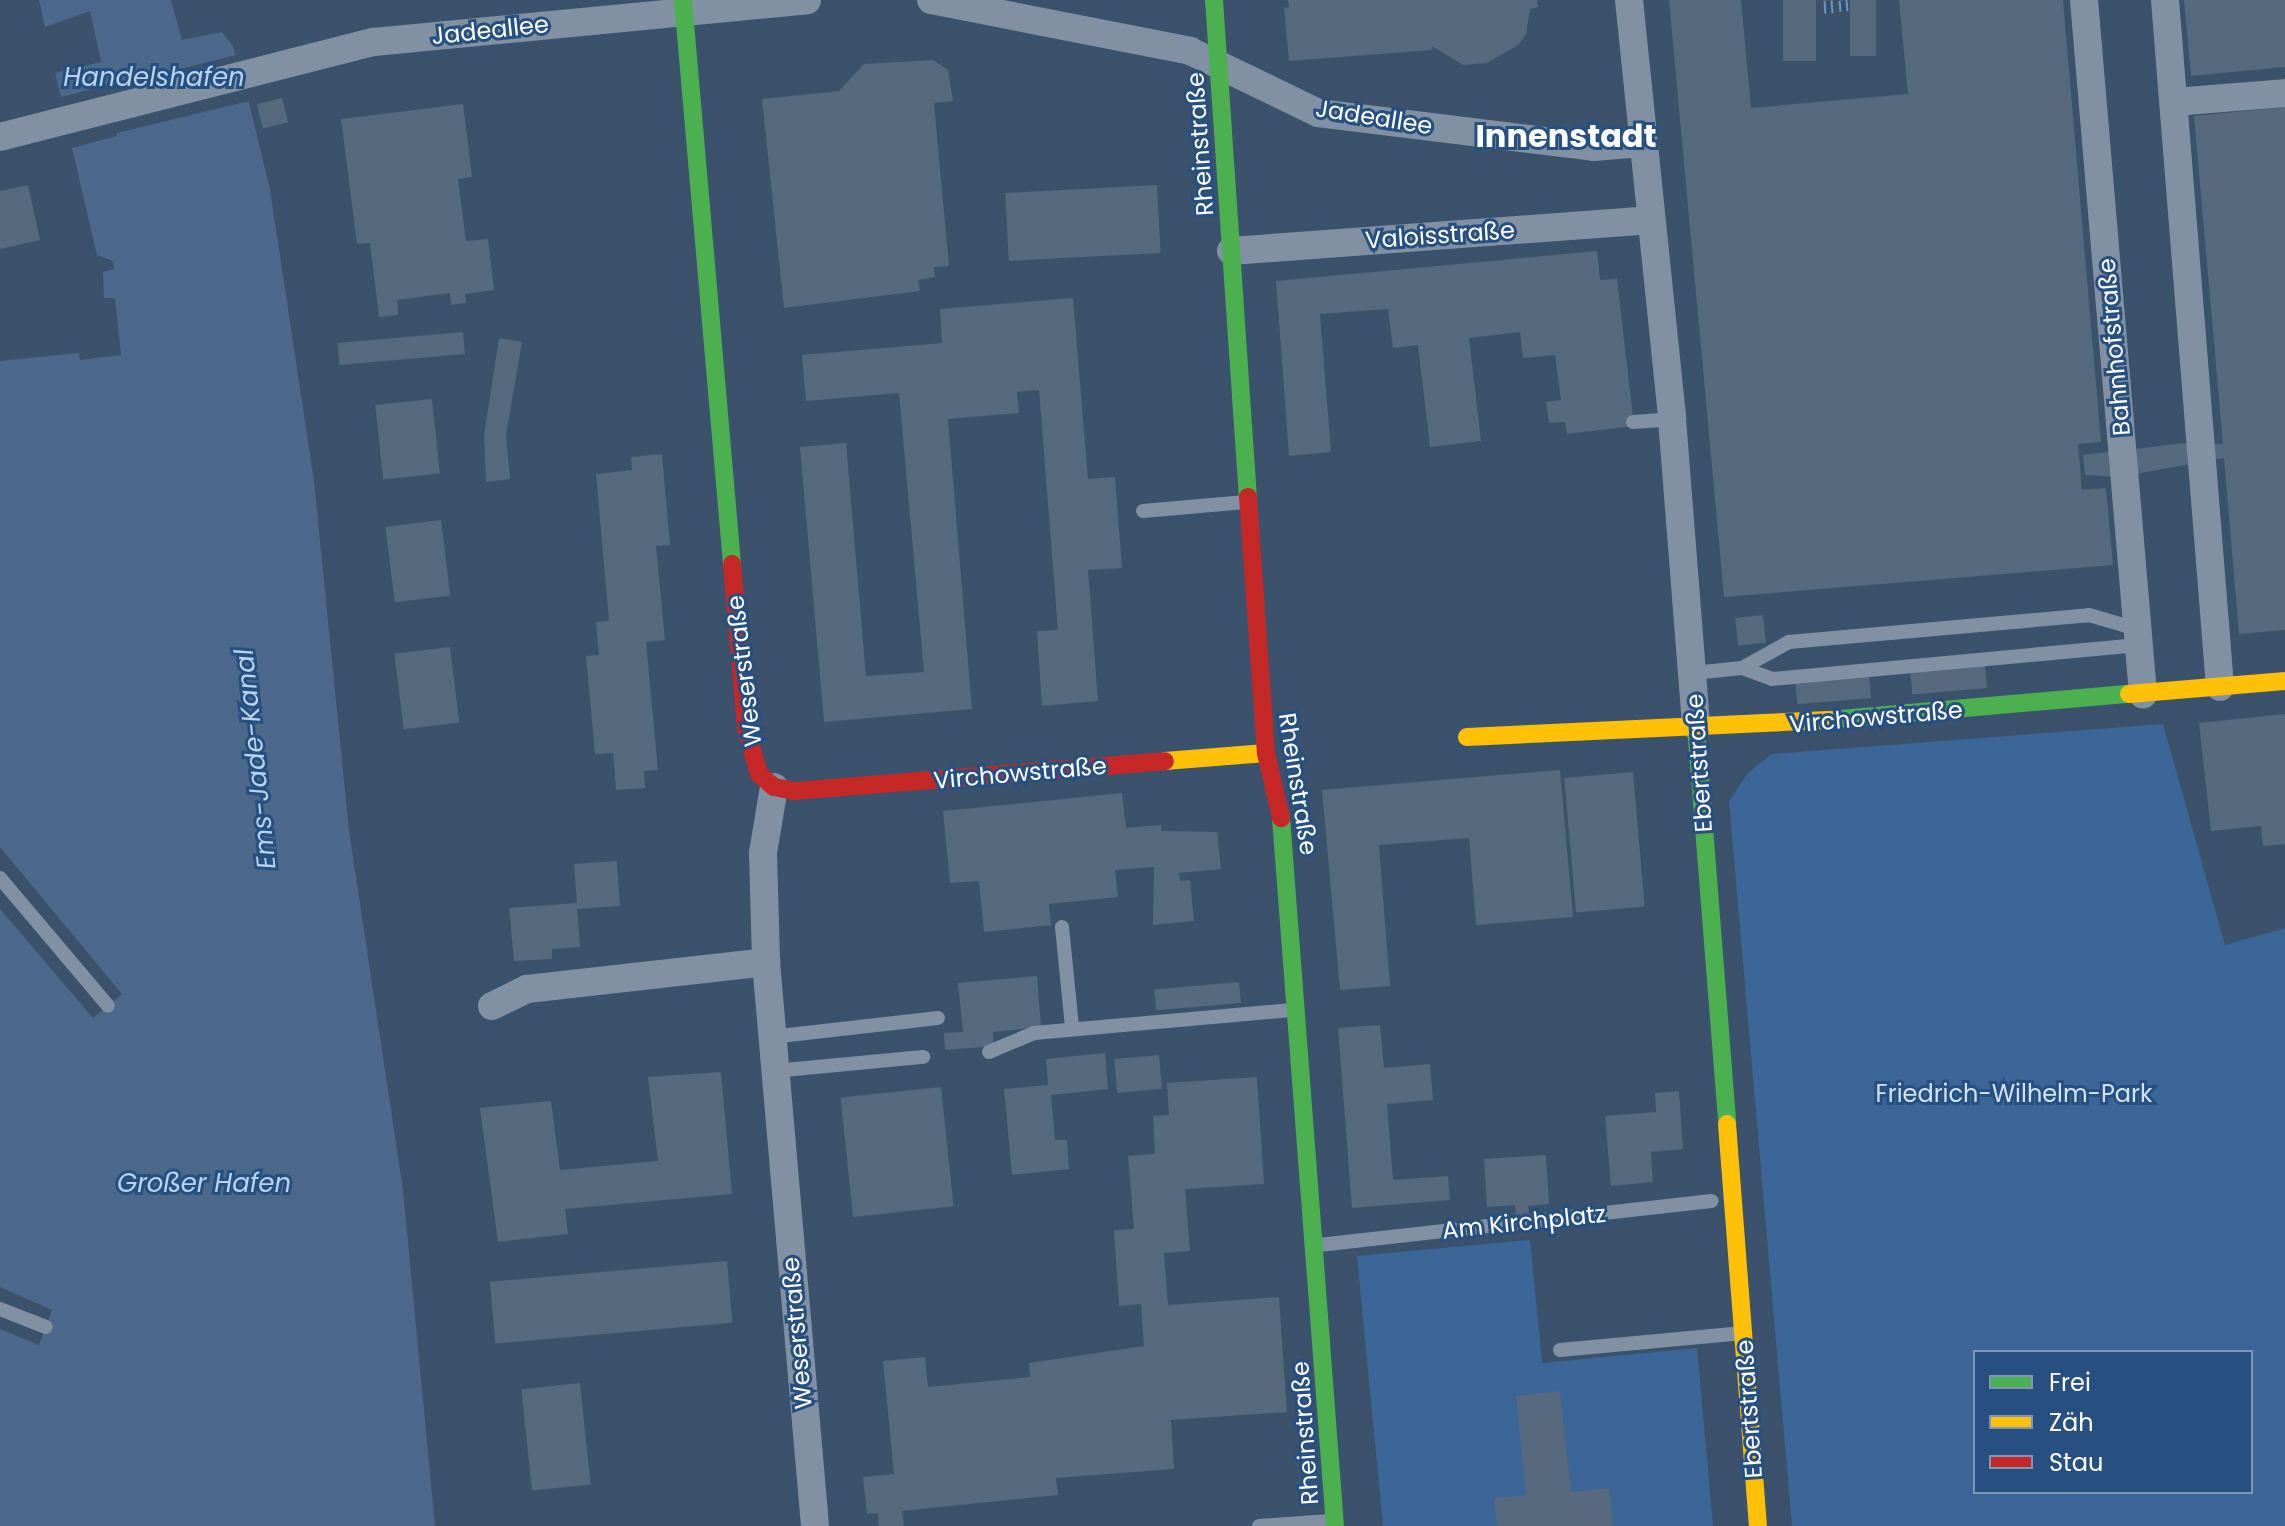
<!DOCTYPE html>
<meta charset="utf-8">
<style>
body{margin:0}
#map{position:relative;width:2285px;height:1526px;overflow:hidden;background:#3b526d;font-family:Poppins,sans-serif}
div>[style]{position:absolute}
.green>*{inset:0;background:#3c6697}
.water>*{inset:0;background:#4c698b}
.pier>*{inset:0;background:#3b526d}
.building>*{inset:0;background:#56697e;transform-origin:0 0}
.lane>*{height:14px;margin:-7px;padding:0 7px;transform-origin:7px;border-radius:7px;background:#8191a3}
.street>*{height:28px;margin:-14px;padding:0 14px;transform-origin:14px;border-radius:14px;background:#8191a3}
.fast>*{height:18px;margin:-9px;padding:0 9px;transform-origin:9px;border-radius:9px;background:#4caf50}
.slow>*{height:18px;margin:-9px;padding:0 9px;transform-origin:9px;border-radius:9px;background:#ffc107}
.jam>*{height:18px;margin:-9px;padding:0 9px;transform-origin:9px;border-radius:9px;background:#c62828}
.rail>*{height:9px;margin-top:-4.5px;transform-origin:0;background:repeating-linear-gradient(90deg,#275081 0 18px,#8291a3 0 36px);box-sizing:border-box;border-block:2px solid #8291a3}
span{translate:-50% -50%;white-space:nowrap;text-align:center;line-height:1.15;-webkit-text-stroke:6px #275081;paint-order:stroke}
.street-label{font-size:24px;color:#fff}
.park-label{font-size:24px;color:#d2e2f5}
.water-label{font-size:26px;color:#bad2ee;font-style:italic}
.district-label{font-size:32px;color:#fff;font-weight:700}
.legend{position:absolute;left:1973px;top:1350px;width:280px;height:144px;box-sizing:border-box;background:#275081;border:2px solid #7d96b3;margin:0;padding:10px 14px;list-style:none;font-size:24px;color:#fff}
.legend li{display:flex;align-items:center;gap:16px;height:40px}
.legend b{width:40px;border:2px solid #7d96b3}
</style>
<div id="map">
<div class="green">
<div style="clip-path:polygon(evenodd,2163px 724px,2225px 945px,2285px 928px,2285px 1526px,1792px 1526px,1729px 801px,1748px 773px,1772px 754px,2163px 724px,1975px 1352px,2251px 1352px,2251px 1492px,1975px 1492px,1975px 1352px)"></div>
<div style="clip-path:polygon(1530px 1240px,1542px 1363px,1697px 1348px,1713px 1526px,1383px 1526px,1357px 1256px)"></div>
</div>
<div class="water">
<div style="clip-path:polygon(39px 0,171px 0,182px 40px,222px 32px,233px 46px,249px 102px,270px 190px,314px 481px,349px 831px,403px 1190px,435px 1526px,0 1526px,0 1329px,39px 1345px,52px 1310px,0 1287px,0 909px,93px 1018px,122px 994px,0 847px,0 361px,79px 353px,80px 360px,121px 355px,115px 298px,104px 298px,103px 272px,114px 269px,113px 261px,97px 255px,72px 148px,117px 136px,107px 85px,61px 97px,55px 73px,101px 62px,90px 11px,45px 27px)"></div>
</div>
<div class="pier">
<div style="clip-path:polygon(240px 54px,253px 100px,72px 144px,113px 133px,104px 90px,59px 99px)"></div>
</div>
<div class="building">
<div style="clip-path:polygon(1288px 0,1537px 0,1538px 7px,1530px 9px,1526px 34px,1518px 45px,1487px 63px,1463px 65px,1432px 46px,1432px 50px,1289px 61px,1284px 8px,1289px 7px)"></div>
<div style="clip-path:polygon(1669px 0,1741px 0,1751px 108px,1908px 94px,1899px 0,2063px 0,2101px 442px,2078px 444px,2082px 490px,2106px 488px,2113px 565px,1724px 597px)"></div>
<div style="left:1783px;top:0;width:33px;height:61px"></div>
<div style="left:1850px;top:0;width:26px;height:56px"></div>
<div style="clip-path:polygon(2184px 0,2285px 0,2285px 67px,2191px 76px)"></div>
<div style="clip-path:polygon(933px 60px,948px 70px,953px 101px,934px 103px,949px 266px,934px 267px,935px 277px,918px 280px,920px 291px,784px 308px,762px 99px,839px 91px,864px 64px)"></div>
<div style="left:282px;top:98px;width:25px;height:26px;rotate:76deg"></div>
<div style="clip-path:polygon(463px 104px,472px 177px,458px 179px,466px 241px,488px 239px,494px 290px,465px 294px,466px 303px,451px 305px,450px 293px,397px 300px,398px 315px,379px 317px,370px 243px,357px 244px,341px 119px)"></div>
<div style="clip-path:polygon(2285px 107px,2285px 630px,2239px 634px,2224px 458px,2118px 477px,2085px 475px,2083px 455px,2184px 443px,2223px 444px,2194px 116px)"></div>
<div style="clip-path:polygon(28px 185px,40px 240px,0 249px,0 191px)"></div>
<div style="left:1157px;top:185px;width:68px;height:152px;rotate:87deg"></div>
<div style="clip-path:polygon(1597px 251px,1600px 280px,1617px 279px,1634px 426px,1567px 434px,1565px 422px,1549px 423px,1546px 402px,1561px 400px,1555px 355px,1523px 358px,1520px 332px,1469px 338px,1481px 441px,1430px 447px,1418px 345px,1393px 348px,1388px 309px,1320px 314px,1331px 452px,1289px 456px,1276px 281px)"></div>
<div style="clip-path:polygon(1073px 298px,1088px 479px,1115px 477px,1122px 568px,1088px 570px,1098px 701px,1042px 706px,1037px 631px,1058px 630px,1039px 390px,1017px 392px,1019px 413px,948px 419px,972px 709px,824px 722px,800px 447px,846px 443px,866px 676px,924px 672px,899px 393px,806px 401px,802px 355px,942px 343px,940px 309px)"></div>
<div style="left:463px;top:332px;width:22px;height:126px;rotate:85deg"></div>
<div style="clip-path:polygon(499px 338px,522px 342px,506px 434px,510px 479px,486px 482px,484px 435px)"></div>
<div style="left:432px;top:399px;width:75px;height:57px;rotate:84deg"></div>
<div style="clip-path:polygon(662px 454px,670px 545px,656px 546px,665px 640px,646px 642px,658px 770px,644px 771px,645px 788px,616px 790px,613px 753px,595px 754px,586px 656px,599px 655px,596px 622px,609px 621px,596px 474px,632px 470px,631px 457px)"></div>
<div style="left:441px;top:520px;width:76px;height:56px;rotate:83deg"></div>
<div style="left:1763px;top:615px;width:28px;height:28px;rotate:84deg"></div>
<div style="left:450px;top:647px;width:76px;height:56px;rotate:83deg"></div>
<div style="left:1985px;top:665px;width:23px;height:75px;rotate:85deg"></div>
<div style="left:1869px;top:675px;width:23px;height:74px;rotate:85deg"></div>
<div style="clip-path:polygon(2285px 714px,2285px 844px,2263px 846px,2261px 826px,2211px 831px,2199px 723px)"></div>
<div style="clip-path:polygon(1560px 770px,1573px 917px,1476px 925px,1469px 838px,1379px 845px,1390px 986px,1340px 990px,1322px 790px)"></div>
<div style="left:1633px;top:772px;width:135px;height:69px;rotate:85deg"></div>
<div style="clip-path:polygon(1122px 793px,1126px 828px,1161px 825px,1161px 831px,1217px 832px,1221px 869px,1179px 873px,1180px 881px,1190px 880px,1194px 921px,1153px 925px,1154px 867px,1115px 870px,1118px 897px,1049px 904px,1051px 925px,984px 932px,979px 881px,950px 883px,943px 811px)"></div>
<div style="clip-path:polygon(617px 861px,620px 906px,577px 909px,580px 947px,552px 949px,552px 959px,514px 961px,509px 908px,577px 903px,574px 864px)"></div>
<div style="clip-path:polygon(1037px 976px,1041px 1027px,993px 1032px,994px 1046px,945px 1050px,944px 1033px,963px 1032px,958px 983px)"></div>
<div style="left:1239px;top:982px;width:21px;height:85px;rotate:85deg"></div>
<div style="clip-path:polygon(1380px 1025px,1384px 1068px,1430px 1064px,1433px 1100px,1387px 1104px,1393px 1180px,1448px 1176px,1450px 1200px,1352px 1208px,1338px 1028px)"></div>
<div style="clip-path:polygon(1105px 1053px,1108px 1089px,1051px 1095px,1055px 1140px,1067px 1140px,1069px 1169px,1012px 1175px,1004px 1089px,1048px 1085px,1046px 1059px)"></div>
<div style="left:1159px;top:1055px;width:34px;height:45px;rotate:85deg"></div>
<div style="clip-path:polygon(721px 1072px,732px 1194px,565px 1209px,568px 1234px,498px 1242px,480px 1108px,551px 1101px,560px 1170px,658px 1161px,648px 1077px)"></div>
<div style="clip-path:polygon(1257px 1077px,1264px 1184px,1185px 1189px,1190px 1251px,1164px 1253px,1168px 1305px,1279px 1297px,1287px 1412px,1171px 1420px,1174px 1469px,1056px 1478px,1058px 1495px,902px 1511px,904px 1526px,879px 1526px,878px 1513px,867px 1514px,863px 1477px,894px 1474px,883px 1361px,925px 1357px,928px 1387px,1030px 1377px,1029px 1363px,1144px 1346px,1141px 1304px,1119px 1306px,1114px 1230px,1134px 1229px,1128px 1156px,1155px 1154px,1153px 1116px,1169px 1115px,1167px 1083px)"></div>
<div style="left:941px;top:1087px;width:120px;height:101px;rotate:84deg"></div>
<div style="clip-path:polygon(1679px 1091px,1683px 1149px,1651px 1152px,1653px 1182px,1611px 1186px,1605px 1116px,1656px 1112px,1655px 1093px)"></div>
<div style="clip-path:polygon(1546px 1155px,1549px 1204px,1528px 1206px,1529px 1215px,1516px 1216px,1515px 1205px,1487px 1207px,1484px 1159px)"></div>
<div style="left:727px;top:1261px;width:62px;height:238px;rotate:85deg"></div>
<div style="left:580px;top:1383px;width:102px;height:59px;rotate:84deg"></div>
<div style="clip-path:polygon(1560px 1391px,1571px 1492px,1609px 1488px,1613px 1526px,1497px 1526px,1494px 1498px,1526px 1495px,1516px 1396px)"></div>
</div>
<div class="lane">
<div style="left:1633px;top:422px;width:39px;rotate:-4deg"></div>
<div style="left:1143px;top:511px;width:103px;rotate:-5deg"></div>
<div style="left:1742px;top:668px;width:32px;rotate:20deg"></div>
<div style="left:1772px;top:679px;width:368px;rotate:-5.3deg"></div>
<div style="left:1693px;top:673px;width:49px;rotate:-5.8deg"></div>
<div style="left:1742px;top:668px;width:54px;rotate:-29deg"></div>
<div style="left:1789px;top:642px;width:301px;rotate:-5.1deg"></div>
<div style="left:2089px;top:615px;width:50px;rotate:16.3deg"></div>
<div style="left:0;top:878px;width:167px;rotate:49.8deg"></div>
<div style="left:1062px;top:927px;width:101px;rotate:84.3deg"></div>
<div style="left:771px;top:1037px;width:168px;rotate:-6.5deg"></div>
<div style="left:989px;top:1052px;width:49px;rotate:-22.9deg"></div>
<div style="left:1034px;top:1033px;width:261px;rotate:-5.1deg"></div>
<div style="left:774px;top:1071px;width:150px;rotate:-5.4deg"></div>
<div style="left:1319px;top:1245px;width:395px;rotate:-6.4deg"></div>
<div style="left:0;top:1309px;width:49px;rotate:21.4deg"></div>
<div style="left:1560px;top:1350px;width:184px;rotate:-5.3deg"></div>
<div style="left:1259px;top:1526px;width:71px;rotate:-4deg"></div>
</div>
<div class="street">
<div style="left:931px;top:0;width:264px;rotate:11.1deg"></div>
<div style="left:1190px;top:51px;width:142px;rotate:25.8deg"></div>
<div style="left:1318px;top:113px;width:278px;rotate:7deg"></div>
<div style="left:1594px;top:147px;width:48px;rotate:-4.8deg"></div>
<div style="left:1629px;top:0;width:421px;rotate:84.1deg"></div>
<div style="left:1672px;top:419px;width:308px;rotate:85.5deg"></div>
<div style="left:2084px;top:0;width:697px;rotate:85.14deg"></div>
<div style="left:2165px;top:0;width:689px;rotate:85.42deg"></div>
<div style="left:2174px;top:102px;width:111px;rotate:-4.6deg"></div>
<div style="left:0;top:137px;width:386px;rotate:-14.3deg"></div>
<div style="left:374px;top:42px;width:435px;rotate:-5.5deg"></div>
<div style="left:1231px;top:251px;width:419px;rotate:-4.2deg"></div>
<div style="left:774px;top:787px;width:67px;rotate:99.5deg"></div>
<div style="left:763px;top:853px;width:109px;rotate:88.4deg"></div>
<div style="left:766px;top:962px;width:566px;rotate:85.03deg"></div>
<div style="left:492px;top:1006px;width:39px;rotate:-26deg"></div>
<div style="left:527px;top:989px;width:241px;rotate:-6.4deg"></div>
</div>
<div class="fast">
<div style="left:683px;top:0;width:566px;rotate:85.03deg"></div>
<div style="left:1214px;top:0;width:498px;rotate:86.1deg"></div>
<div style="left:1829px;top:720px;width:301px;rotate:-5deg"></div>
<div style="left:1696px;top:726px;width:399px;rotate:85.5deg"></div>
<div style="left:1281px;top:818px;width:710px;rotate:85.64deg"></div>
</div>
<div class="slow">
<div style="left:2129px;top:694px;width:157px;rotate:-4.8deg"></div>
<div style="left:1467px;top:737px;width:362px;rotate:-2.7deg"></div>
<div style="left:1165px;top:761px;width:101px;rotate:-4.5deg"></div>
<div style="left:1727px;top:1124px;width:403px;rotate:85.6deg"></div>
</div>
<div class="jam">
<div style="left:1248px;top:497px;width:257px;rotate:86deg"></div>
<div style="left:1266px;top:753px;width:67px;rotate:77deg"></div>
<div style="left:732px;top:564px;width:165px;rotate:85.1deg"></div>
<div style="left:746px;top:728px;width:48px;rotate:74.2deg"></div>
<div style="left:759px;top:774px;width:20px;rotate:41deg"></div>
<div style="left:774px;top:787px;width:20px;rotate:11deg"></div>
<div style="left:794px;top:791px;width:372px;rotate:-4.6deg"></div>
</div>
<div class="rail">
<div style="left:1828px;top:0;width:13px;rotate:86deg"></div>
<div style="left:1843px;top:0;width:11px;rotate:85deg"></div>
</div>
<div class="street-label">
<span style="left:490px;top:30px;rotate:-6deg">Jadeallee</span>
<span style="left:1374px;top:117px;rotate:9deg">Jadeallee</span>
<span style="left:1200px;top:144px;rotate:-94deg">Rheinstraße</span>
<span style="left:1440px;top:235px;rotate:-4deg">Valoisstraße</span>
<span style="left:2114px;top:347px;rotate:-95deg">Bahnhofstraße</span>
<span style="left:744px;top:671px;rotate:-97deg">Weserstraße</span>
<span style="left:1876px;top:717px;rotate:-5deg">Virchowstraße</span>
<span style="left:1699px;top:763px;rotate:-94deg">Ebertstraße</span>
<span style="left:1020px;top:773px;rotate:-5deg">Virchowstraße</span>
<span style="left:1298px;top:784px;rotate:81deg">Rheinstraße</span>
<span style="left:1524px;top:1222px;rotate:-6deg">Am Kirchplatz</span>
<span style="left:797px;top:1333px;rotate:-95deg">Weserstraße</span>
<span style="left:1749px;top:1409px;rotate:-94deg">Ebertstraße</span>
<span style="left:1305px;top:1433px;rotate:-94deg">Rheinstraße</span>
</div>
<div class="park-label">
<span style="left:2014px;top:1094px">Friedrich-Wilhelm-Park</span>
</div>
<div class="water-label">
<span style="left:154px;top:78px">Handelshafen</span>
<span style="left:256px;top:759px;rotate:-96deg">Ems-Jade-Kanal</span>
<span style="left:204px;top:1184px">Großer Hafen</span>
</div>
<div class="district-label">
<span style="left:1566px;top:136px">Innenstadt</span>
</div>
<ul class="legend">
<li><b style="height:10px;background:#4caf50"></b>Frei</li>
<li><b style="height:10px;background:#ffc107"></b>Zäh</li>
<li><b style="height:10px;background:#c62828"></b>Stau</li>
</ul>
</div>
